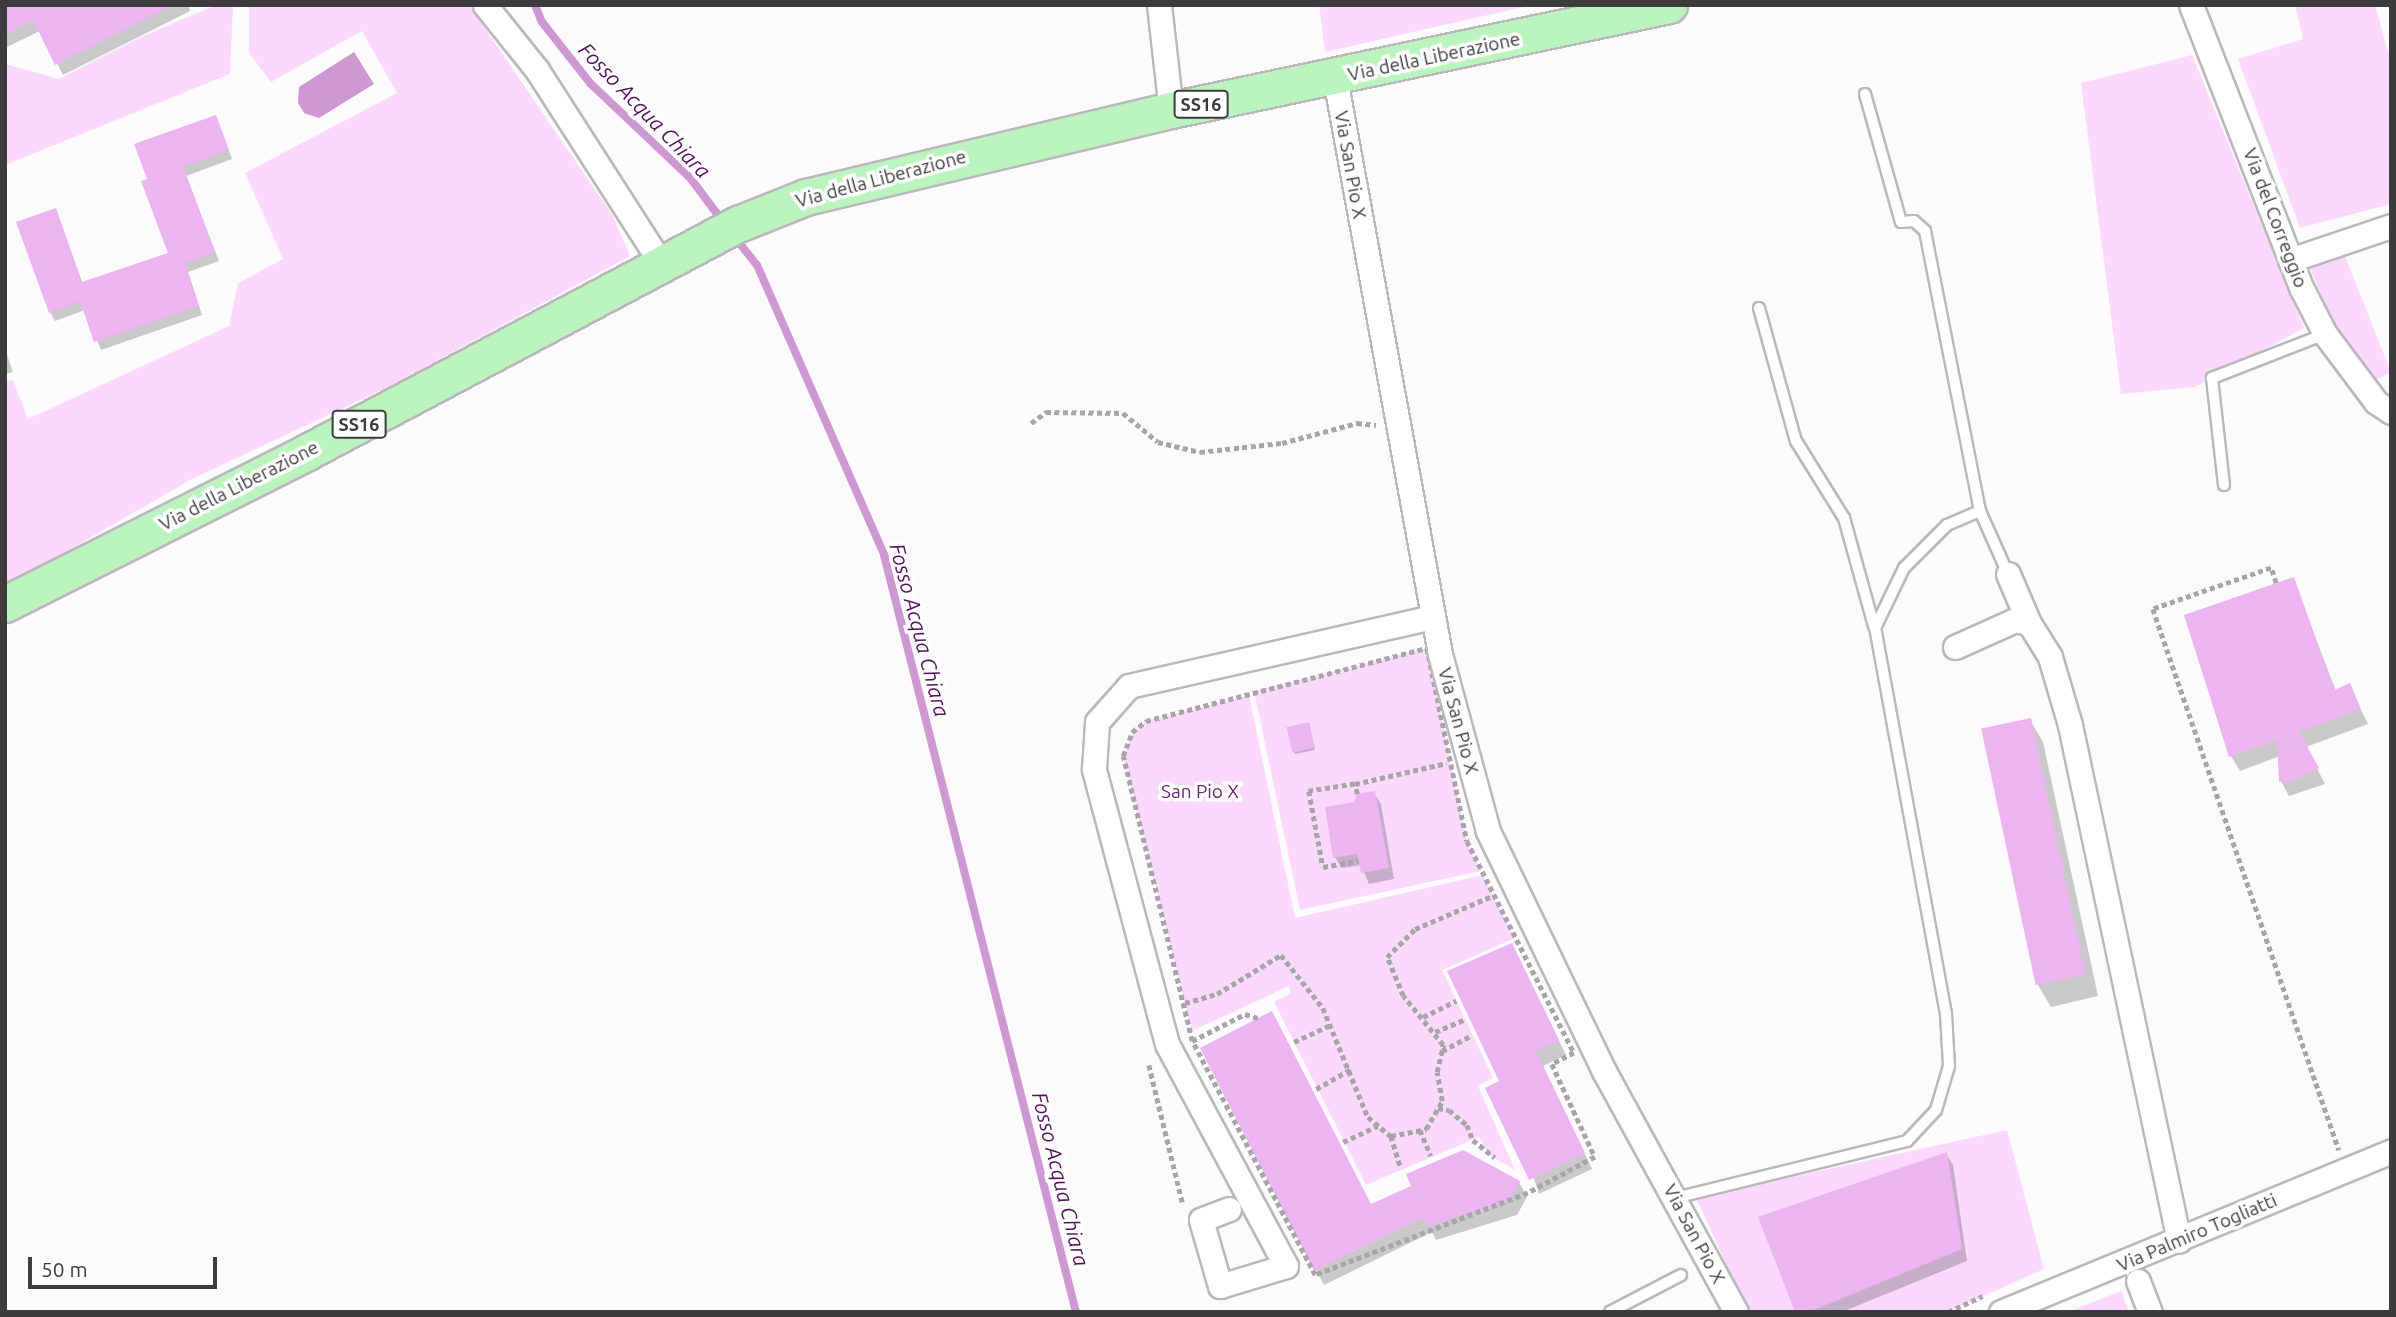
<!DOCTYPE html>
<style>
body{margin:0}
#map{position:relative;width:2396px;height:1317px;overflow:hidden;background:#fdfafd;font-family:Ubuntu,sans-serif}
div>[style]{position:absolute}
.green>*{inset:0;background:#fad9fc}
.water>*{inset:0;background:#ce98d3}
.shadow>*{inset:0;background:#0003}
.stream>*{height:8px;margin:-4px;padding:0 4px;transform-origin:4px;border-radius:4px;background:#ce98d3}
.building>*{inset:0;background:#ecb4f1;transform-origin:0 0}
.path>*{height:4.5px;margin-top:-2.25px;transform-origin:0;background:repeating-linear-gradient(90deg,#a7a5a7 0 5px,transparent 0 8.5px)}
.roads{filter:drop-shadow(2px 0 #bbb8bb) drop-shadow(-2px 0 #bbb8bb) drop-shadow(0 2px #bbb8bb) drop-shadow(0 -2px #bbb8bb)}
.lane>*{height:10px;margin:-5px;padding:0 5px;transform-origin:5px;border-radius:5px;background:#fff}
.street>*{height:23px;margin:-11.5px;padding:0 11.5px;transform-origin:11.5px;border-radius:11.5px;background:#fff}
.primary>*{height:35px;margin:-17.5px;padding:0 17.5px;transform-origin:17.5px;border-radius:17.5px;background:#bbf4bf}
span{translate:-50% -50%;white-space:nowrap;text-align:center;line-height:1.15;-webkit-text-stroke:7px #fff;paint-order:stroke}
.shield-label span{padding:2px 5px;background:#fff;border:2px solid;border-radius:5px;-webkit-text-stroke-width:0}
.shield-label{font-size:18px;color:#3d3c3d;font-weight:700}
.street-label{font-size:19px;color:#3d3c3d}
.park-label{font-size:19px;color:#692970}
.water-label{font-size:21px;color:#53115a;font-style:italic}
.frame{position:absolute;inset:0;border:7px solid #3d3c3d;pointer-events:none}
.scale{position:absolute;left:28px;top:1257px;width:189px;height:32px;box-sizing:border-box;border:4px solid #3d3c3d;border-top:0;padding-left:9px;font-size:21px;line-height:24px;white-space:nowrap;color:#3d3c3d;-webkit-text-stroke:5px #fff;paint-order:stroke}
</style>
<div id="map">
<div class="green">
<div style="clip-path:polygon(216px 5px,233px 5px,230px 74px,5px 165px,5px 64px,59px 79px,139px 38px)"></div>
<div style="clip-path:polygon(249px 5px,469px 5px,613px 216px,630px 256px,390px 386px,190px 480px,5px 587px,5px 382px,13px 380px,28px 419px,229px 326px,238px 283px,283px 259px,245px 173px,397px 93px,362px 31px,271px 82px,249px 53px)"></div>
<div style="clip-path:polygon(1319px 5px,1533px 5px,1325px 52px)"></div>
<div style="clip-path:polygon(2295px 5px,2375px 5px,2391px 62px,2391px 204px,2300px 228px,2238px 59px,2303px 39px)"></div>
<div style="clip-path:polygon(2192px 55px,2304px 328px,2195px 387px,2121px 394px,2081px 83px)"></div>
<div style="clip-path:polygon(2345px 256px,2391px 372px,2374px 381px,2338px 335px,2310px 268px)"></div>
<div style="clip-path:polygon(1427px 648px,1467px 841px,1481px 871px,1300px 910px,1254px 691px)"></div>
<div style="clip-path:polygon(1249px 695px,1295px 918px,1483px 875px,1515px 938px,1442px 970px,1493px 1078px,1478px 1086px,1515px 1170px,1489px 1155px,1479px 1137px,1366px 1185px,1274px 1002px,1291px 993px,1289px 986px,1192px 1031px,1123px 756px,1132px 732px,1146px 721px)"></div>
<div style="clip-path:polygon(2007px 1130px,2044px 1269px,1948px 1312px,1748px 1312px,1696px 1198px)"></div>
<div style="clip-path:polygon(2121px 1291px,2129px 1312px,2068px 1312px)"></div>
</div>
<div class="water">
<div style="clip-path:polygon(354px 52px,374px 84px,319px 118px,304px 113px,298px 103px,299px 87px)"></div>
</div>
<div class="shadow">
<div style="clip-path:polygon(5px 5px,188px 5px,190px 11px,63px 75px,40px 31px,5px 48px)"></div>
<div style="clip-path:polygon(216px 118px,232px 159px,186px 176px,219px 261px,188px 272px,202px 315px,101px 350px,85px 310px,55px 321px,50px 312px,55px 210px,83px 284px,170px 254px,149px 181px)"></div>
<div style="clip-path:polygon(5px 349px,13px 372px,5px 374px)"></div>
<div style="clip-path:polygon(2293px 579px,2336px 691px,2349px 685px,2368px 724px,2306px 747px,2325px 784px,2289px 796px,2281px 781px,2280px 756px,2240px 771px,2231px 756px,2186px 616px)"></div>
<div style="clip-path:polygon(2030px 720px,2043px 742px,2098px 996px,2051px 1007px,2038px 985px,1983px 730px)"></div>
<div style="clip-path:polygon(1310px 727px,1315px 750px,1295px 754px,1294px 751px)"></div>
<div style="clip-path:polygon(1374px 793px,1381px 804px,1394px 879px,1369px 884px,1361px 865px,1342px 868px,1335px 857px,1356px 804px)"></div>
<div style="clip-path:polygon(1512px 945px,1566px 1055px,1543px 1066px,1592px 1169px,1539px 1194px,1502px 1082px)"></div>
<div style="clip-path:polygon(1202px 1049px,1371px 1205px,1519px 1182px,1527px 1197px,1517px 1215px,1436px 1240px,1432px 1232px,1324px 1285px)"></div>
<div style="clip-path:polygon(1946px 1154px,1953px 1165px,1967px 1261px,1842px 1312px,1797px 1312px)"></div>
</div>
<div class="stream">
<div style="left:535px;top:5px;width:18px;rotate:68deg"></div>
<div style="left:542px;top:22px;width:78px;rotate:51.8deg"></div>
<div style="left:590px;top:83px;width:139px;rotate:43.5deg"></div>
<div style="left:691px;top:179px;width:55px;rotate:53.1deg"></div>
<div style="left:734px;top:236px;width:37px;rotate:52deg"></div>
<div style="left:757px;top:265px;width:317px;rotate:66.3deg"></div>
<div style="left:884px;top:555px;width:781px;rotate:75.77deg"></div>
</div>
<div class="building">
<div style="clip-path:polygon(5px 5px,173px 5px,55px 65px,33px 20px,5px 34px)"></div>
<div style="clip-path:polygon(216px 115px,229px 150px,183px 166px,215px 252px,185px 263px,199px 306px,94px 342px,80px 301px,49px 313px,16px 222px,56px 208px,82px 282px,168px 253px,141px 181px,147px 179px,134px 144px)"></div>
<div style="clip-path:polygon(2294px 577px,2334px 690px,2350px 683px,2361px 709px,2299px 732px,2319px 768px,2294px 781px,2279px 782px,2277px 740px,2229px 757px,2184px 615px)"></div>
<div style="left:2031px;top:718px;width:262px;height:51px;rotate:78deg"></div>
<div style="left:1309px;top:722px;width:26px;height:23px;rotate:77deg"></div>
<div style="clip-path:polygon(1375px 791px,1389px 868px,1361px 873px,1357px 854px,1333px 858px,1325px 807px,1354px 802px,1357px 794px)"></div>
<div style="clip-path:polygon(1512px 943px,1559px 1040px,1536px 1051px,1585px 1153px,1529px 1180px,1485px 1088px,1499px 1081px,1447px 971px)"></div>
<div style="clip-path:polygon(1272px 1011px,1371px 1204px,1411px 1186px,1406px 1174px,1463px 1150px,1520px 1181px,1509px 1201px,1427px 1227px,1424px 1217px,1314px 1271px,1200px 1048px)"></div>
<div style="clip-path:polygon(1947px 1152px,1962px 1249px,1809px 1312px,1795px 1312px,1758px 1217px)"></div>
</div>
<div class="path">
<div style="left:1031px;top:423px;width:19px;rotate:-36deg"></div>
<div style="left:1046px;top:412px;width:77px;rotate:0.7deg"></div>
<div style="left:1123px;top:413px;width:45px;rotate:39.6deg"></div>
<div style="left:1158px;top:442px;width:43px;rotate:13.4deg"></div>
<div style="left:1200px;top:452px;width:82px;rotate:-6.3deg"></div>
<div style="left:1282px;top:443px;width:78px;rotate:-14.9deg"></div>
<div style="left:1357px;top:423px;width:19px;rotate:6deg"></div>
<div style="left:2276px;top:583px;width:16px;rotate:-108deg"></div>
<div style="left:2271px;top:568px;width:125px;rotate:160.8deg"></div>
<div style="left:2153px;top:609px;width:572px;rotate:71.03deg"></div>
<div style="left:1427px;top:648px;width:197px;rotate:78.3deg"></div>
<div style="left:1467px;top:841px;width:237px;rotate:63.2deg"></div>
<div style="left:1574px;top:1053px;width:25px;rotate:153deg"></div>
<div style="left:1552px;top:1064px;width:102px;rotate:65.2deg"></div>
<div style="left:1595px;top:1157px;width:76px;rotate:151.8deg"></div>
<div style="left:1528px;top:1193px;width:228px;rotate:158.9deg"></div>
<div style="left:1315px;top:1275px;width:264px;rotate:-117.7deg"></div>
<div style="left:1192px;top:1041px;width:293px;rotate:-103.6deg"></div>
<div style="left:1123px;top:756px;width:26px;rotate:-69deg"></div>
<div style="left:1132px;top:732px;width:18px;rotate:-38deg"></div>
<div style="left:1146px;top:721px;width:290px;rotate:-14.6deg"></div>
<div style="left:1355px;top:784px;width:47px;rotate:171.3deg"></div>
<div style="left:1309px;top:791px;width:77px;rotate:79.6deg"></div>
<div style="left:1323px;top:867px;width:36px;rotate:-10deg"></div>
<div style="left:1357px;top:794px;width:10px;rotate:-101deg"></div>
<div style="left:1355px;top:784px;width:94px;rotate:-12.9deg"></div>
<div style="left:1185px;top:1003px;width:33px;rotate:-16deg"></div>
<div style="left:1217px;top:994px;width:75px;rotate:-31.4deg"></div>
<div style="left:1281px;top:955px;width:68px;rotate:51.6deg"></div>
<div style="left:1323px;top:1008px;width:118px;rotate:67.6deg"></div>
<div style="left:1368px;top:1117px;width:30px;rotate:40deg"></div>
<div style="left:1391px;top:1136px;width:36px;rotate:-11deg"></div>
<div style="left:1426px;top:1129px;width:32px;rotate:-60deg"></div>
<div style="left:1442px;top:1101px;width:29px;rotate:-100deg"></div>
<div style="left:1437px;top:1072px;width:28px;rotate:-77deg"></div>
<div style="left:1443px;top:1045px;width:63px;rotate:-129.2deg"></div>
<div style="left:1403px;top:996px;width:42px;rotate:-112.3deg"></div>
<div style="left:1387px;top:957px;width:40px;rotate:-45deg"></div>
<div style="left:1415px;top:929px;width:84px;rotate:-23.2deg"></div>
<div style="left:1423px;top:1017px;width:37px;rotate:-26deg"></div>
<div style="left:1435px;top:1032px;width:33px;rotate:-23deg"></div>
<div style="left:1192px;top:1041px;width:59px;rotate:-27deg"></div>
<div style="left:1245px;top:1014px;width:14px;rotate:17deg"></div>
<div style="left:1294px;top:1042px;width:40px;rotate:-25deg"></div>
<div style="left:1442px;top:1051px;width:34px;rotate:-28deg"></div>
<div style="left:1149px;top:1065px;width:143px;rotate:76.3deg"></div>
<div style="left:1316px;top:1089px;width:40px;rotate:-29.7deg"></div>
<div style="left:1438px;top:1108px;width:11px;rotate:10deg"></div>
<div style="left:1449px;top:1110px;width:23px;rotate:40deg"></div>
<div style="left:1467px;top:1125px;width:16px;rotate:68deg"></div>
<div style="left:1473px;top:1140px;width:28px;rotate:39deg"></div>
<div style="left:1420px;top:1130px;width:28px;rotate:67deg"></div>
<div style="left:1391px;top:1136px;width:34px;rotate:73deg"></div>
<div style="left:1343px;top:1142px;width:38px;rotate:-25deg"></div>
<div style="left:1948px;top:1312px;width:38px;rotate:-25deg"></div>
</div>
<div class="roads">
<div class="lane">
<div style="left:1865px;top:94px;width:133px;rotate:74.3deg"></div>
<div style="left:1901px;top:222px;width:13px;rotate:-4deg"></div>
<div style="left:1914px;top:221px;width:15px;rotate:42deg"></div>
<div style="left:1925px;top:231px;width:285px;rotate:78.9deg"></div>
<div style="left:1980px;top:511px;width:69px;rotate:66deg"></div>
<div style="left:1759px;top:308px;width:138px;rotate:74.5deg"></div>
<div style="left:1796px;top:441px;width:91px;rotate:58.1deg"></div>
<div style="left:1844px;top:518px;width:112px;rotate:74.5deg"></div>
<div style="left:2224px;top:485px;width:108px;rotate:-96.4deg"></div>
<div style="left:2212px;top:378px;width:121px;rotate:-21.3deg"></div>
<div style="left:1675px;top:1198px;width:239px;rotate:-13.8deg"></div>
<div style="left:1907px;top:1141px;width:42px;rotate:-46.9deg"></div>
<div style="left:1936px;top:1110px;width:46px;rotate:-73.5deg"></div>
<div style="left:1949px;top:1066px;width:52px;rotate:-93.3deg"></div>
<div style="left:1946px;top:1014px;width:392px;rotate:-100.4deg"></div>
<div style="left:1875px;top:628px;width:67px;rotate:-64.2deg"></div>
<div style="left:1904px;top:568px;width:61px;rotate:-45deg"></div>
<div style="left:1947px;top:525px;width:36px;rotate:-23deg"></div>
<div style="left:1610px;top:1312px;width:80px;rotate:-27.5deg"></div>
</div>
<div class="street">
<div style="left:485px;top:5px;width:83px;rotate:51.3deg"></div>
<div style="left:537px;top:70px;width:229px;rotate:57.3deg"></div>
<div style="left:1159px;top:5px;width:106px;rotate:83.5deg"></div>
<div style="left:2191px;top:5px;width:305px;rotate:68.7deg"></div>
<div style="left:2302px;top:289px;width:51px;rotate:62.9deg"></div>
<div style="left:2325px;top:334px;width:85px;rotate:53.1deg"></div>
<div style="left:2376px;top:402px;width:18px;rotate:34deg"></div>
<div style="left:1335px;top:78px;width:585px;rotate:79.67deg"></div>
<div style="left:1440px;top:654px;width:183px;rotate:74.8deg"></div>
<div style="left:1488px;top:831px;width:267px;rotate:64.2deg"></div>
<div style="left:1604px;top:1071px;width:275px;rotate:61.3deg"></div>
<div style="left:2290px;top:260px;width:107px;rotate:-18.6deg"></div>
<div style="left:2008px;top:574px;width:53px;rotate:66.8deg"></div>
<div style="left:1955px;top:647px;width:66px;rotate:-24.2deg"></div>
<div style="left:2015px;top:620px;width:14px;rotate:12deg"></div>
<div style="left:2029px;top:623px;width:40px;rotate:58deg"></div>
<div style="left:2050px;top:657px;width:71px;rotate:73.6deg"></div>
<div style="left:2070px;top:725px;width:527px;rotate:78.07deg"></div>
<div style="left:1229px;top:1209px;width:30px;rotate:159deg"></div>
<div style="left:1201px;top:1220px;width:69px;rotate:73.9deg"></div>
<div style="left:1220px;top:1286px;width:69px;rotate:-16.9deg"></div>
<div style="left:1286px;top:1266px;width:252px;rotate:-118.2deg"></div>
<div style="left:1167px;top:1044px;width:285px;rotate:-104.9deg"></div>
<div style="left:1094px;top:769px;width:47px;rotate:-86.3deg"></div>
<div style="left:1097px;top:722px;width:48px;rotate:-48.4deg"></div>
<div style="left:1129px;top:686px;width:311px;rotate:-12.8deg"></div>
<div style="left:2138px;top:1281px;width:33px;rotate:69deg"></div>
<div style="left:2001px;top:1312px;width:422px;rotate:-22.4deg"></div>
</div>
<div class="primary">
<div style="left:5px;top:604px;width:338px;rotate:-26.7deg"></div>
<div style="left:307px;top:452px;width:488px;rotate:-27.9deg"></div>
<div style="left:738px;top:224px;width:73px;rotate:-21.7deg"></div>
<div style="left:806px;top:197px;width:375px;rotate:-13.4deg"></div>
<div style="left:1171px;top:110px;width:509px;rotate:-11.91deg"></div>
</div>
</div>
<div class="shield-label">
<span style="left:1201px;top:104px">SS16</span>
<span style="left:359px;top:424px">SS16</span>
</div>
<div class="street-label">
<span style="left:1434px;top:57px;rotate:-12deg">Via della Liberazione</span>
<span style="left:1350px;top:165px;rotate:80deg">Via San Pio X</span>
<span style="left:881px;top:179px;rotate:-15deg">Via della Liberazione</span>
<span style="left:2275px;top:218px;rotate:69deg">Via del Correggio</span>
<span style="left:239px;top:486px;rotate:-27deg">Via della Liberazione</span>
<span style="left:1458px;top:721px;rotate:75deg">Via San Pio X</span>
<span style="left:2197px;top:1233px;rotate:-23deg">Via Palmiro Togliatti</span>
<span style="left:1694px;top:1234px;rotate:62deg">Via San Pio X</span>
</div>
<div class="park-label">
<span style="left:1200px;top:792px">San Pio X</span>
</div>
<div class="water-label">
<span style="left:645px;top:110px;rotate:46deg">Fosso Acqua Chiara</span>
<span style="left:920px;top:630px;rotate:75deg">Fosso Acqua Chiara</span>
<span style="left:1061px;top:1179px;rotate:76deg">Fosso Acqua Chiara</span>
</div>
<div class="frame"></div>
<div class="scale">50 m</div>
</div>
